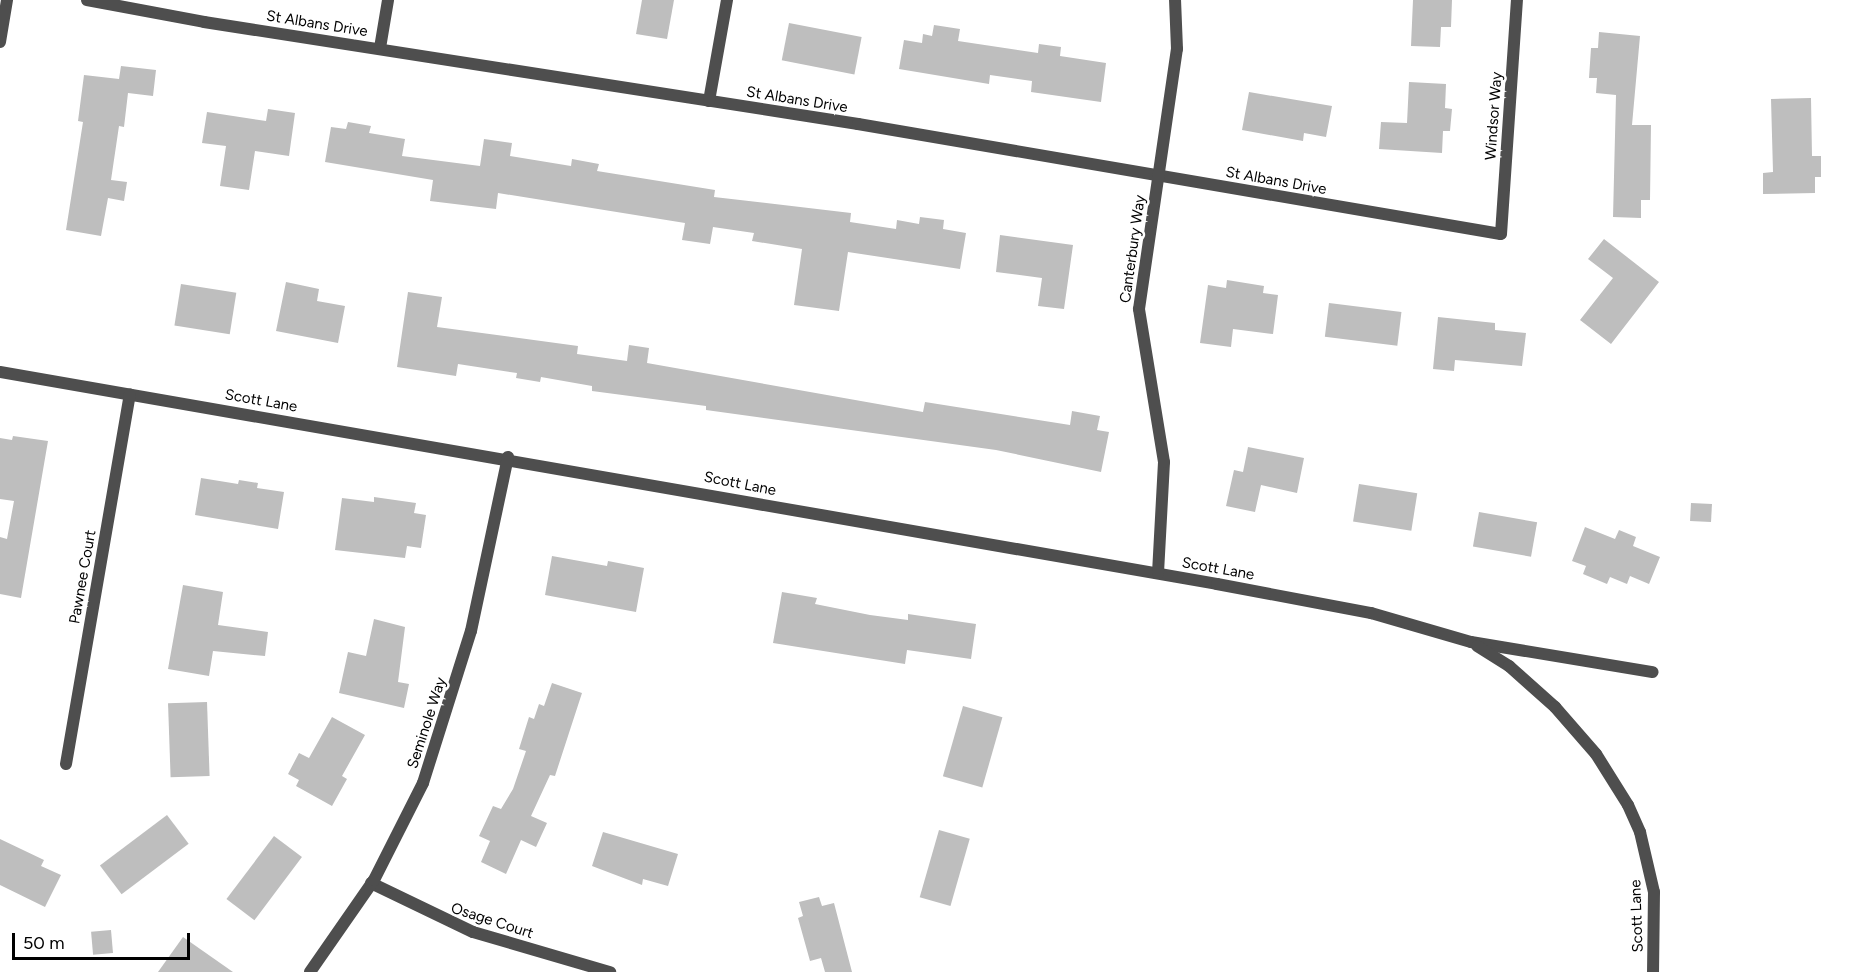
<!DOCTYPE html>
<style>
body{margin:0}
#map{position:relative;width:1859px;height:972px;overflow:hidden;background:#fff;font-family:Figtree,sans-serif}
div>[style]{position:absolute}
.building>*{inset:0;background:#bebebe;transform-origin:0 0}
.street>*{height:12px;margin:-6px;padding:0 6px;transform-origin:6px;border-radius:6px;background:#4e4e4e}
span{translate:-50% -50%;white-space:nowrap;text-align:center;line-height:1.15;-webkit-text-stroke:5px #fff;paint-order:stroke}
.street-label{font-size:15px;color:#000}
.scale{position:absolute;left:12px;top:933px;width:178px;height:27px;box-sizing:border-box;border:3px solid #000;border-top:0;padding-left:8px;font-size:18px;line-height:21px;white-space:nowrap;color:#000;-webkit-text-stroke:4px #fff;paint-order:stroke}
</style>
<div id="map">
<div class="building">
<div style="clip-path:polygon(642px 0,674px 0,667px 39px,636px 34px)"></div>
<div style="clip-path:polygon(1413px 0,1452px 0,1451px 27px,1441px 27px,1440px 47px,1411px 46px)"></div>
<div style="left:789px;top:23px;width:74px;height:38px;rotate:11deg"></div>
<div style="clip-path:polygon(934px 25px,960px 29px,958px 41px,1038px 53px,1039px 44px,1061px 47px,1060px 56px,1106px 63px,1101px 102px,1031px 92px,1032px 81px,990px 75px,989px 84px,899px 69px,904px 40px,922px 43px,923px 34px,932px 36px)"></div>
<div style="clip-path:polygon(1599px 32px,1640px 36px,1632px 125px,1651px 125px,1650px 200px,1641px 200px,1641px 218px,1613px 217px,1616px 95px,1596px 93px,1597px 78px,1589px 78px,1591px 48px,1598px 48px)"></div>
<div style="clip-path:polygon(121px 66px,156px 70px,153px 96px,128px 93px,124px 127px,119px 126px,111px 180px,127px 182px,124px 201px,108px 198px,101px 236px,66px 230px,83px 122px,78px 121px,84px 75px,119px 79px)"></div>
<div style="clip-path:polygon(1409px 82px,1446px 84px,1445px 108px,1452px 109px,1450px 131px,1443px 131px,1442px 153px,1379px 149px,1381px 122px,1407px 123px)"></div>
<div style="clip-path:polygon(1249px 92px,1332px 106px,1326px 137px,1304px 133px,1303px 141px,1242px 130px)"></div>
<div style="clip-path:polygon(1811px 98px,1812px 156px,1821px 156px,1821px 177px,1815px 177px,1815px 193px,1763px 194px,1763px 173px,1773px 172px,1771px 99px)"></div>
<div style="clip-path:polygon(268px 109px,295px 113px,289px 156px,255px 151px,249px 190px,220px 186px,226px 146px,202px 143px,207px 112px,266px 121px)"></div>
<div style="clip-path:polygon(348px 122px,371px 126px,369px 133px,405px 139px,402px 156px,480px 166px,484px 139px,512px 143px,510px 156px,571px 166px,572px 159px,599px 164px,597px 171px,715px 190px,714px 197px,851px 213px,850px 222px,896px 229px,897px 220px,919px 224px,920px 217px,944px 220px,943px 229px,966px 233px,960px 269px,848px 252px,839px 311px,794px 305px,802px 249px,752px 241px,754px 233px,713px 227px,710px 244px,682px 240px,685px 223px,498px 193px,496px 209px,430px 201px,433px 180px,325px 162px,331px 127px,346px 129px)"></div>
<div style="clip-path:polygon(1000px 235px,1073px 245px,1064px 309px,1038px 306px,1042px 278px,996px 272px)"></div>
<div style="clip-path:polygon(1604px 239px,1659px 282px,1611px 344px,1580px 320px,1613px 278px,1588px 259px)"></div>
<div style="clip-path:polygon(1227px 280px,1264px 286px,1263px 293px,1278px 295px,1273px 334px,1233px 329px,1231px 347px,1200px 343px,1208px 285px,1226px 288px)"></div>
<div style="clip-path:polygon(286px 282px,319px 289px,317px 301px,345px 306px,338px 343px,276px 331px)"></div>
<div style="left:181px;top:284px;width:56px;height:42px;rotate:9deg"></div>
<div style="clip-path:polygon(408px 292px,442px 297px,437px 327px,578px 346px,577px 354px,627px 361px,629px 345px,649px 348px,647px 363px,923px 412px,925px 402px,1070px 425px,1072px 411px,1100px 416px,1097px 430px,1109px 432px,1101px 472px,996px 450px,706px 410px,706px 406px,592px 391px,592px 386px,541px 377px,540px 382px,516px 378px,517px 373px,458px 364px,456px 376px,397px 367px)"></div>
<div style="left:1329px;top:303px;width:73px;height:34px;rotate:7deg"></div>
<div style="clip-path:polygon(1438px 317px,1495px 323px,1495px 330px,1526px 333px,1522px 366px,1455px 360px,1454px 371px,1433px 369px)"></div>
<div style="clip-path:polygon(13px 436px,48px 441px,21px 598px,0 594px,0 537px,7px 539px,14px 501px,0 499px,0 438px,12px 440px)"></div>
<div style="clip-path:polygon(1248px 447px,1304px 458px,1297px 493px,1261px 485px,1255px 512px,1226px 506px,1234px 470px,1243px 472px)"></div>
<div style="clip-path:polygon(201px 478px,238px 484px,239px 480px,258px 483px,257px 488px,284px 492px,278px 529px,195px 515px)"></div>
<div style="left:1359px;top:484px;width:59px;height:38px;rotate:9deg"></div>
<div style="clip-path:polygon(374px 497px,416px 503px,414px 513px,426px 515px,421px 548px,407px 546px,405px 558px,335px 550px,342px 498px,374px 502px)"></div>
<div style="left:1691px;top:503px;width:21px;height:18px;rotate:3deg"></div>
<div style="left:1479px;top:512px;width:59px;height:35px;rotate:10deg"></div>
<div style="clip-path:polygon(1585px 527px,1615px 539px,1619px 530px,1636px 537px,1633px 546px,1660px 557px,1649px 584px,1630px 576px,1627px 584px,1610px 577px,1607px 584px,1583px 574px,1586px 566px,1572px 561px)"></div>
<div style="clip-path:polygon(552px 556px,607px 566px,608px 561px,644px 568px,636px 612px,545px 595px)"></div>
<div style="clip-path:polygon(183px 585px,223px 592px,218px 625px,268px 632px,265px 656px,213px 651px,209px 676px,168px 669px)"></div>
<div style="clip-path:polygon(782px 592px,817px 598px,815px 604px,870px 615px,908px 620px,908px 614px,976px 624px,971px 659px,907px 650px,905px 664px,773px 643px)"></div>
<div style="clip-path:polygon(374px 619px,405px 627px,398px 682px,409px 684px,404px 708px,339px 693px,348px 652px,366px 656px)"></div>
<div style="clip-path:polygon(552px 683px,582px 693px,555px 776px,550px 775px,531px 816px,547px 823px,536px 847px,521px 840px,506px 874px,481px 862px,490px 841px,479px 836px,493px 806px,501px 809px,513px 789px,526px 751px,519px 749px,529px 717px,534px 719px,539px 704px,544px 706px)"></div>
<div style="left:207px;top:702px;width:74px;height:39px;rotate:88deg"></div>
<div style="left:963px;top:706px;width:41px;height:73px;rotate:16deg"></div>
<div style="clip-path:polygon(332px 717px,365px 735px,342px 776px,347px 779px,332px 806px,296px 786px,299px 780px,288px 774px,299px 753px,309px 758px)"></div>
<div style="left:167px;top:815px;width:36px;height:84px;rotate:53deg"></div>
<div style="left:939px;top:830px;width:32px;height:70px;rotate:16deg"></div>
<div style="clip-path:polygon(603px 832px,678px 854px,668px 886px,643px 879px,642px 885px,592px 866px)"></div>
<div style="left:274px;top:836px;width:35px;height:79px;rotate:37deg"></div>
<div style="clip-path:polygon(0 839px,44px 860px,41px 866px,61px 875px,45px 907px,0 885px)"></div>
<div style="clip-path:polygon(819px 897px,822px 906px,834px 903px,852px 972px,825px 972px,821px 958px,810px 961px,798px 918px,803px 916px,799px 902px)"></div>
<div style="left:111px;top:930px;width:23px;height:20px;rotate:85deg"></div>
<div style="clip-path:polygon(183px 937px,233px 972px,158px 972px)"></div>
</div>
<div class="street">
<div style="left:87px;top:0;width:119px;rotate:10.6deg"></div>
<div style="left:204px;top:22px;width:662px;rotate:8.86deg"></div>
<div style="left:858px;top:124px;width:652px;rotate:9.71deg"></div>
<div style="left:1501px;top:234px;width:235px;rotate:-86.1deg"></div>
<div style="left:0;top:42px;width:43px;rotate:-80.5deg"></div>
<div style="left:380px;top:48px;width:49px;rotate:-80.5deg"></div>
<div style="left:709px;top:101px;width:103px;rotate:-79.9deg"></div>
<div style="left:0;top:372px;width:1235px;rotate:9.88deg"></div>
<div style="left:1217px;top:584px;width:157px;rotate:10.7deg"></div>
<div style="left:1371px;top:613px;width:104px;rotate:16.2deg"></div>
<div style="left:1471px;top:642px;width:184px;rotate:9.4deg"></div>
<div style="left:1158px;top:573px;width:111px;rotate:-86.9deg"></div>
<div style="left:1164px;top:462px;width:155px;rotate:-99.3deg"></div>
<div style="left:1139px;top:309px;width:263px;rotate:-81.7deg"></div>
<div style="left:1177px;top:49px;width:49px;rotate:-92.3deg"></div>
<div style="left:1477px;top:646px;width:38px;rotate:32deg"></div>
<div style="left:1509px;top:666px;width:62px;rotate:41.7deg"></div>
<div style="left:1555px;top:707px;width:62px;rotate:48.9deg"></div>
<div style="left:1596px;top:754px;width:60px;rotate:57.9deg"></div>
<div style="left:1628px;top:805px;width:30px;rotate:66deg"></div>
<div style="left:1640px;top:832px;width:62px;rotate:76.9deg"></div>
<div style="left:1654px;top:892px;width:80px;rotate:90.7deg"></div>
<div style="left:66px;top:764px;width:375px;rotate:-80.2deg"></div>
<div style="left:371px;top:883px;width:113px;rotate:25.7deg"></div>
<div style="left:473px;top:932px;width:143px;rotate:16.3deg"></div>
<div style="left:310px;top:972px;width:112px;rotate:-55.2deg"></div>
<div style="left:374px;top:880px;width:109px;rotate:-63.2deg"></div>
<div style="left:423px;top:783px;width:159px;rotate:-72.5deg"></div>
<div style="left:471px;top:631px;width:178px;rotate:-78deg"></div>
</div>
<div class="street-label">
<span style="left:317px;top:24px;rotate:9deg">St Albans Drive</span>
<span style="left:797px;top:100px;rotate:9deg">St Albans Drive</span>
<span style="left:1494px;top:116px;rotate:-86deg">Windsor Way</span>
<span style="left:1276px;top:181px;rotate:10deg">St Albans Drive</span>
<span style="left:1133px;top:249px;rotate:-82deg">Canterbury Way</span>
<span style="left:261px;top:401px;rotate:10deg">Scott Lane</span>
<span style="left:740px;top:484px;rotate:11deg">Scott Lane</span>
<span style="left:1218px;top:569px;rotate:10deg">Scott Lane</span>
<span style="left:83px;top:577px;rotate:-80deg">Pawnee Court</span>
<span style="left:427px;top:723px;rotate:-72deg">Seminole Way</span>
<span style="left:1637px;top:916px;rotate:-92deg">Scott Lane</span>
<span style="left:492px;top:921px;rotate:18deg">Osage Court</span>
</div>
<div class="scale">50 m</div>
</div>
